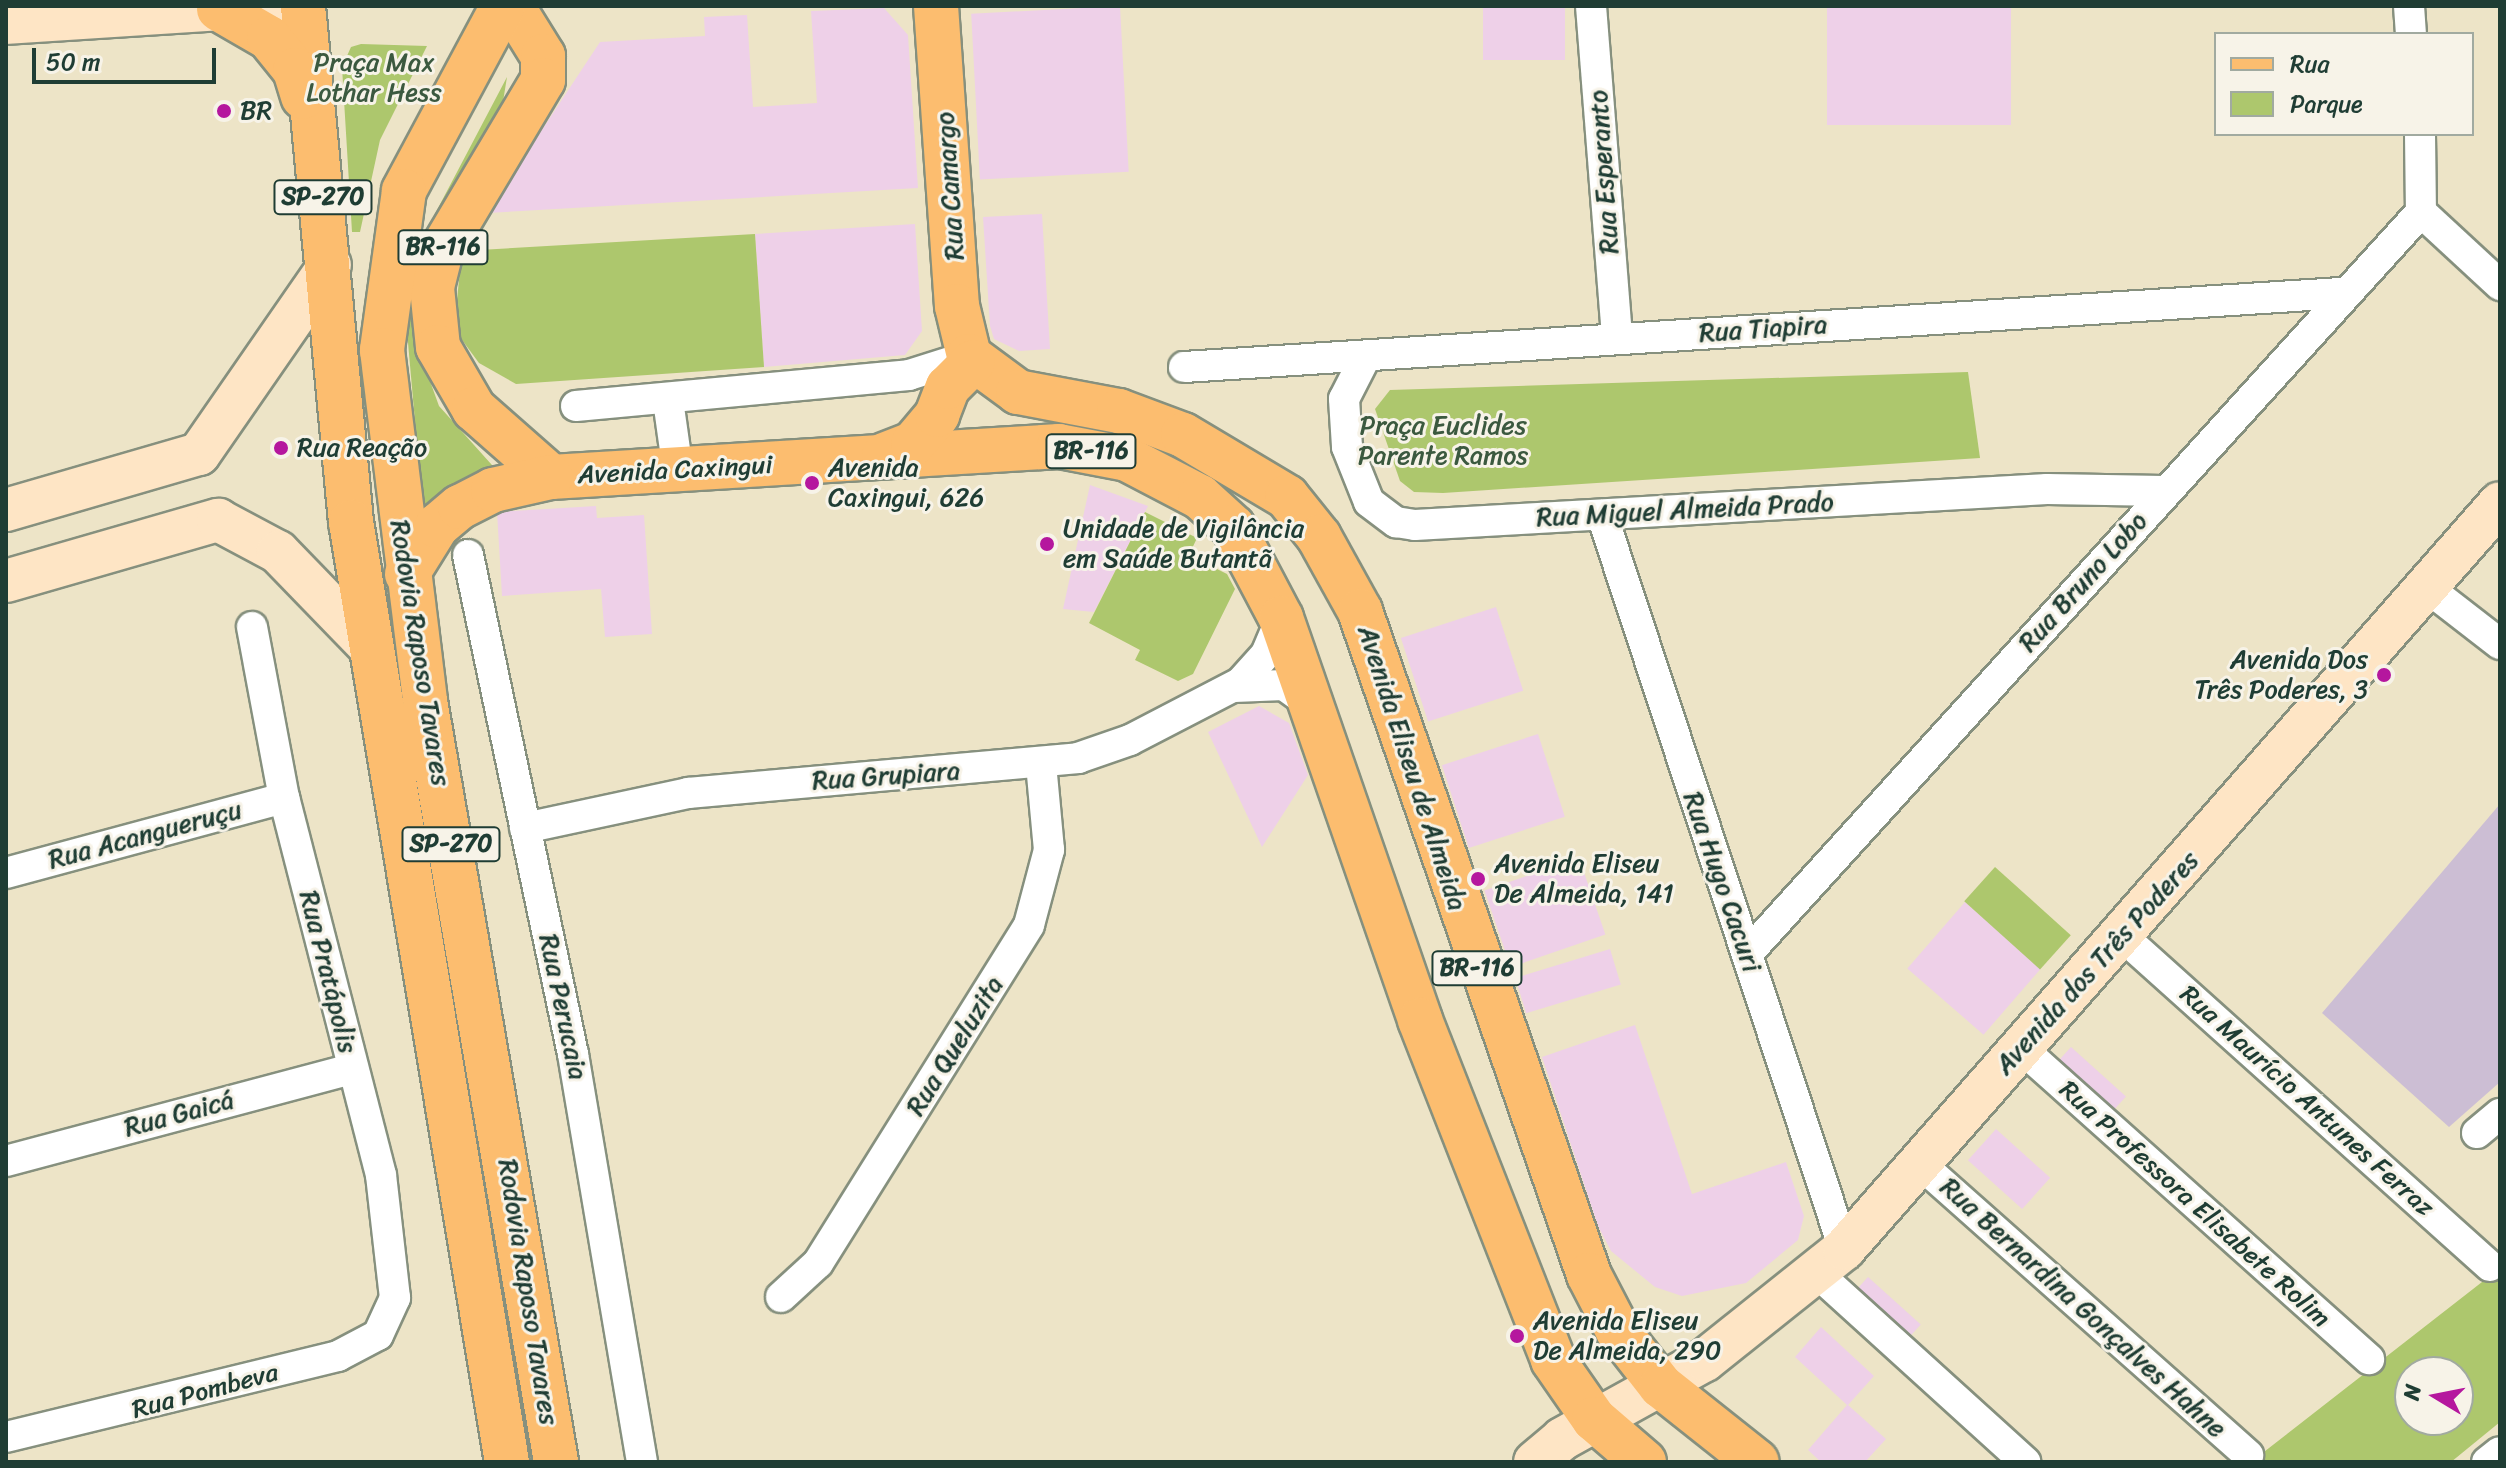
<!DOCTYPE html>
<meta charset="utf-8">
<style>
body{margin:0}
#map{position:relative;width:2506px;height:1468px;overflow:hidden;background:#ede4c7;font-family:Sriracha,sans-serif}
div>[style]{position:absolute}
.built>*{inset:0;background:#eed0e8;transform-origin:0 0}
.industrial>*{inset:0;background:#ccbed4}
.green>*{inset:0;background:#adc76d;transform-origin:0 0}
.roads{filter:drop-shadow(2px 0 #86907e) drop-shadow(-2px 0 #86907e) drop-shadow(0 2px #86907e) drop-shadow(0 -2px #86907e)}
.street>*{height:30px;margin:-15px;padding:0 15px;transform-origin:15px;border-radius:15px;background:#fff}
.secondary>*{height:42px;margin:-21px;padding:0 21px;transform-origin:21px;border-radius:21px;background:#fee5c5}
.primary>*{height:44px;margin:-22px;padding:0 22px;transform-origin:22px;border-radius:22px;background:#fcbd6f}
.highway>*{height:44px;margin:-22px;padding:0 22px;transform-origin:22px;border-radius:22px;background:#fcbd6f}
.dots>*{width:22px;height:22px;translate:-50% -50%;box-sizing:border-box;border:4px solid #f7f3e8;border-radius:50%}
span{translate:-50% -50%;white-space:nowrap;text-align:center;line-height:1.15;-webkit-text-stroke:6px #f7f3e8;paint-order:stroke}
.shield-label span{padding:2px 6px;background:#f7f3e8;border:2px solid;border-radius:6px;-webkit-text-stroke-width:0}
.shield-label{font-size:24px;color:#1f3d34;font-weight:700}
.park-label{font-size:26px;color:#3b593f}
.poi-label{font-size:26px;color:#1f3d34}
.left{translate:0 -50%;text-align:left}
.right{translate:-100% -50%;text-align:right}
.street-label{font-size:26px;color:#1f3d34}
.frame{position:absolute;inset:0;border:8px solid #1f3d34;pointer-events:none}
.legend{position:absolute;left:2214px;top:32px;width:260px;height:104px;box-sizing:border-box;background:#f7f3e8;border:2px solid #a1aaa0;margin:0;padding:10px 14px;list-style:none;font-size:24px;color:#1f3d34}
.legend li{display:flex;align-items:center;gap:16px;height:40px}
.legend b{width:40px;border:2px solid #a1aaa0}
.north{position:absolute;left:2394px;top:1356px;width:80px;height:80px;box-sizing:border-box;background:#f7f3e8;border:2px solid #a1aaa0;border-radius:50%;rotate:280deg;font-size:22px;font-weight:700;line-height:32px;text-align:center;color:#1f3d34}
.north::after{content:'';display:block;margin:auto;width:28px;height:36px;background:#b5179e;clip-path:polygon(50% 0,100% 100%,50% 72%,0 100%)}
.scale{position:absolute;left:32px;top:48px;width:184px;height:36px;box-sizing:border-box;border:4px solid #1f3d34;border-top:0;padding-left:10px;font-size:24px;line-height:28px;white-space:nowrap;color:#1f3d34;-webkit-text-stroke:6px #f7f3e8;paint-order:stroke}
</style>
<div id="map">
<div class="built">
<div style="left:1120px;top:6px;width:166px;height:149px;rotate:87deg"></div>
<div style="left:1483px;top:6px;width:82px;height:54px"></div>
<div style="left:1827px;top:6px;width:184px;height:119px"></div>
<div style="clip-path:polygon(884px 8px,908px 35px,918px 188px,487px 213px,600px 42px,705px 36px,704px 17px,747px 15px,753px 107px,817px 103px,811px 11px)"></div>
<div style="clip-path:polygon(1042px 214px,1050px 349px,1019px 351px,994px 339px,990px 326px,983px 217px)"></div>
<div style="clip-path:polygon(915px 224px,922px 331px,905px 355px,764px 367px,755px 234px)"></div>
<div style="clip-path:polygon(1090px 485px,1148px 506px,1094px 612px,1063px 609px)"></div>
<div style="clip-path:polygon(596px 506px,597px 518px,644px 515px,652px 634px,605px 637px,601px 589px,502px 596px,497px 512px)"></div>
<div style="left:1496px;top:607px;width:88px;height:100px;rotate:72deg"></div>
<div style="clip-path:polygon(1259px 706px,1289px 723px,1308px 775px,1262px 847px,1208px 732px)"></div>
<div style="left:1538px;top:734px;width:87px;height:101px;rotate:72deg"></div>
<div style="left:1579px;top:858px;width:81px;height:100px;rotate:71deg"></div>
<div style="left:1965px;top:902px;width:101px;height:88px;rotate:41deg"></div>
<div style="left:1610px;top:949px;width:37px;height:99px;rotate:73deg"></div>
<div style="clip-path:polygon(1635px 1025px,1692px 1194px,1786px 1162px,1804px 1216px,1798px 1240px,1746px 1283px,1682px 1296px,1655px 1287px,1611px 1251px,1598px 1226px,1542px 1057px)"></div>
<div style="left:2071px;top:1047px;width:74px;height:21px;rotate:42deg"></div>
<div style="left:1996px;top:1129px;width:73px;height:42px;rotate:42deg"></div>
<div style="left:1868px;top:1277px;width:71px;height:21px;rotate:42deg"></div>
<div style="clip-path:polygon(1821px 1327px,1874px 1376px,1848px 1405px,1886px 1439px,1865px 1462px,1821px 1462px,1808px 1450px,1847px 1405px,1795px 1357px)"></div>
</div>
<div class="industrial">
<div style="clip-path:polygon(2500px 804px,2500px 1082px,2449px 1127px,2322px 1013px)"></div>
</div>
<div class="green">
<div style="clip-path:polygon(361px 44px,427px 46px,380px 140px,360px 232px,352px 232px,342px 67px,351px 47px)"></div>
<div style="clip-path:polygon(507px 77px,501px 114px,411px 298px,418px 348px,439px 406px,500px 474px,423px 512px,406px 320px,417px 248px)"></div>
<div style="clip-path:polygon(755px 234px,764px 367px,516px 384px,479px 363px,454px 329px,462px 251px)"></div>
<div style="clip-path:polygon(1968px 372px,1980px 458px,1443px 493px,1414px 492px,1400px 481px,1375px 409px,1390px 390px)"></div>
<div style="clip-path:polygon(1145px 512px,1197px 538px,1189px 555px,1227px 574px,1235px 589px,1193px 674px,1178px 681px,1135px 660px,1140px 650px,1089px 623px)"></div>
<div style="left:1995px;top:867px;width:102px;height:46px;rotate:42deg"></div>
<div style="clip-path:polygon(evenodd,2500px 1268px,2500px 1422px,2451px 1462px,2251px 1462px,2500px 1268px,2410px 1372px,2458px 1372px,2458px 1420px,2410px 1420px,2410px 1372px)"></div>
</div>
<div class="roads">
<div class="street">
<div style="left:1591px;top:6px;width:333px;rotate:85.5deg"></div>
<div style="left:2409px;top:6px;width:28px;rotate:86deg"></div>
<div style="left:2420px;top:134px;width:78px;rotate:89.3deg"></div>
<div style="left:2421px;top:212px;width:108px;rotate:42.7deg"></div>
<div style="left:1366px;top:356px;width:48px;rotate:117.1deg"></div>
<div style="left:1344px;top:399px;width:48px;rotate:86.4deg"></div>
<div style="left:1347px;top:447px;width:59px;rotate:68.2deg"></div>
<div style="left:1369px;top:502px;width:34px;rotate:37deg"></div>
<div style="left:1396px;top:522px;width:19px;rotate:9deg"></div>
<div style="left:1415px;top:525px;width:633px;rotate:-3.26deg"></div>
<div style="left:2047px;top:489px;width:117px;rotate:1deg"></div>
<div style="left:1184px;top:367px;width:1160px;rotate:-3.66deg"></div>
<div style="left:668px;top:400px;width:72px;rotate:82deg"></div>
<div style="left:576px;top:406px;width:334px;rotate:-5.3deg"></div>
<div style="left:909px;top:375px;width:63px;rotate:-17.6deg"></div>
<div style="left:1602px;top:515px;width:773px;rotate:71.75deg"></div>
<div style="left:468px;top:555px;width:510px;rotate:78.12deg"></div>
<div style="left:573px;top:1054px;width:414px;rotate:80.4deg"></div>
<div style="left:2429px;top:589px;width:90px;rotate:37.8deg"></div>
<div style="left:1234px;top:687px;width:50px;rotate:-2.3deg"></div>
<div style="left:1284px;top:685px;width:27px;rotate:36deg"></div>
<div style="left:525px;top:828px;width:167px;rotate:-12.1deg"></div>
<div style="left:688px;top:793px;width:392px;rotate:-5.1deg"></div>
<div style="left:1078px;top:758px;width:55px;rotate:-19.1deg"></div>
<div style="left:1130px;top:740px;width:124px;rotate:-27.4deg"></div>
<div style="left:1240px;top:683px;width:39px;rotate:-48deg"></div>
<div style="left:1266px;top:654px;width:39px;rotate:-67deg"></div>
<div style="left:6px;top:873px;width:288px;rotate:-15.1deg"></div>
<div style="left:2122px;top:936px;width:494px;rotate:41.9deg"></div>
<div style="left:1747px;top:954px;width:1002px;rotate:-47.75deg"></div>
<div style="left:2021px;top:1048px;width:467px;rotate:41.8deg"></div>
<div style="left:2477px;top:1133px;width:30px;rotate:-40deg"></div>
<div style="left:6px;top:1161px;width:358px;rotate:-14.9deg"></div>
<div style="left:1917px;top:1161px;width:443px;rotate:41.6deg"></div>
<div style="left:1818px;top:1274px;width:280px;rotate:42.2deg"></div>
<div style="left:781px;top:1297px;width:50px;rotate:-42.6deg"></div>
<div style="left:818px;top:1263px;width:398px;rotate:-58deg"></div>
<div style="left:1029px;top:925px;width:78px;rotate:-75.1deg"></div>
<div style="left:1049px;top:850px;width:86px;rotate:-95.3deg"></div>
<div style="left:6px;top:1437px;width:342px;rotate:-13.7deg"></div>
<div style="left:338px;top:1356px;width:45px;rotate:-27.7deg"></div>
<div style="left:378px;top:1335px;width:41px;rotate:-65.3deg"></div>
<div style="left:395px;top:1298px;width:124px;rotate:-96.5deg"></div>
<div style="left:381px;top:1175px;width:389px;rotate:-104.4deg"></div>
<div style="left:284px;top:798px;width:174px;rotate:-100.6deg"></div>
<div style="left:2487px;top:1462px;width:16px;rotate:-38deg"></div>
</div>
<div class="secondary">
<div style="left:6px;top:23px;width:265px;rotate:-3.7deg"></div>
<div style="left:6px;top:510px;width:201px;rotate:-16.2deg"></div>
<div style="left:199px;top:454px;width:230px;rotate:-55.3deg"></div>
<div style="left:6px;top:581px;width:221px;rotate:-16.1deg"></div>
<div style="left:218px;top:520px;width:68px;rotate:28.1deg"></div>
<div style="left:278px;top:552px;width:131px;rotate:45.9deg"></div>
<div style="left:1535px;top:1462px;width:35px;rotate:-40deg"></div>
<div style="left:1562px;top:1439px;width:163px;rotate:-28.9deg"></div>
<div style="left:1705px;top:1360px;width:178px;rotate:-38.6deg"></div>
<div style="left:1844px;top:1249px;width:993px;rotate:-48.67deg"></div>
</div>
<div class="primary">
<div style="left:512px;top:6px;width:59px;rotate:58.2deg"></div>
<div style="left:543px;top:56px;width:24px;rotate:90deg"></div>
<div style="left:543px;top:80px;width:199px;rotate:120.8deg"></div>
<div style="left:441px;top:251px;width:38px;rotate:104deg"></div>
<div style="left:432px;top:288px;width:59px;rotate:84.2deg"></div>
<div style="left:438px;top:347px;width:72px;rotate:59.9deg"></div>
<div style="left:474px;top:409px;width:103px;rotate:41.4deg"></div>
<div style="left:551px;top:477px;width:509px;rotate:-3.49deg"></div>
<div style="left:1059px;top:446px;width:69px;rotate:10.8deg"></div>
<div style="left:1127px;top:459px;width:82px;rotate:27.5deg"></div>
<div style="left:1200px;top:497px;width:45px;rotate:42.3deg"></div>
<div style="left:1233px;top:527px;width:103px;rotate:62.2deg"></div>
<div style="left:1281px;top:618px;width:425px;rotate:70.9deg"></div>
<div style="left:1420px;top:1020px;width:365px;rotate:68.6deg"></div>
<div style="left:1553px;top:1360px;width:72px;rotate:55.2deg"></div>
<div style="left:1594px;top:1419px;width:66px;rotate:40.7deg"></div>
<div style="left:936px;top:6px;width:301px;rotate:86deg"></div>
<div style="left:957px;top:306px;width:51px;rotate:76.5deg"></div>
<div style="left:969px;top:356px;width:61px;rotate:36.3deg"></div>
<div style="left:1018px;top:392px;width:103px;rotate:10.7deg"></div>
<div style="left:1119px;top:411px;width:68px;rotate:20.6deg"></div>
<div style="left:1183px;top:435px;width:121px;rotate:30.8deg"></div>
<div style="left:1287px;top:497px;width:51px;rotate:51.3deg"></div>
<div style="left:1319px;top:537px;width:85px;rotate:61deg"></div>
<div style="left:1360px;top:611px;width:702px;rotate:70.97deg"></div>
<div style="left:1589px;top:1275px;width:63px;rotate:62.6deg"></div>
<div style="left:1618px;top:1331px;width:70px;rotate:52deg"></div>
<div style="left:1661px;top:1386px;width:122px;rotate:38.4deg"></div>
<div style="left:884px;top:455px;width:31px;rotate:-21deg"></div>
<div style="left:913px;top:444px;width:38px;rotate:-50deg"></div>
<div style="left:937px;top:415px;width:30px;rotate:-69deg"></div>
<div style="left:948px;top:387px;width:35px;rotate:-45deg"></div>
</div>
<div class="highway">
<div style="left:303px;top:6px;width:518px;rotate:84.69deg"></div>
<div style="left:351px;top:522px;width:953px;rotate:80.58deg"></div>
<div style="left:503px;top:6px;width:210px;rotate:118.2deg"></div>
<div style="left:404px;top:191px;width:161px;rotate:97.9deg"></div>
<div style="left:382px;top:350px;width:354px;rotate:83deg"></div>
<div style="left:425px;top:701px;width:772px;rotate:80.23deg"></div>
<div style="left:219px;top:9px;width:58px;rotate:30.1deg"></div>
<div style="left:269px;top:38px;width:41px;rotate:50.9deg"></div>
<div style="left:295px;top:70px;width:28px;rotate:73deg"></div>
<div style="left:407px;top:574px;width:57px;rotate:-58deg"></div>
<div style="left:437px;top:526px;width:30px;rotate:-40deg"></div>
<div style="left:460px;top:507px;width:37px;rotate:-27deg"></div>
<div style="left:493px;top:490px;width:59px;rotate:-12.6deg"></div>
</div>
</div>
<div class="dots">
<div style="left:224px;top:111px;background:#b5179e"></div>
<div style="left:281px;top:448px;background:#b5179e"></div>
<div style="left:812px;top:483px;background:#b5179e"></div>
<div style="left:1047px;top:544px;background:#b5179e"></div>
<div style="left:2384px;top:675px;background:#b5179e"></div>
<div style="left:1478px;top:879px;background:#b5179e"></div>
<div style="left:1517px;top:1336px;background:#b5179e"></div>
</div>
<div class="shield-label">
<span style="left:323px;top:197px">SP-270</span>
<span style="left:443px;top:247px">BR-116</span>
<span style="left:1091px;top:451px">BR-116</span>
<span style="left:451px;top:844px">SP-270</span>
<span style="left:1477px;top:968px">BR-116</span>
</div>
<div class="park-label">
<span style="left:374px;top:78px">Praça Max<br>Lothar Hess</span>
<span style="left:1443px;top:441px">Praça Euclides<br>Parente Ramos</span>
</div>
<div class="poi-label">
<span class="left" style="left:240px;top:111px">BR</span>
<span class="left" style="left:297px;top:448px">Rua Reação</span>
<span class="left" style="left:828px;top:483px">Avenida<br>Caxingui, 626</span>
<span class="left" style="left:1063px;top:544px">Unidade de Vigilância<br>em Saúde Butantã</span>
<span class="right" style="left:2368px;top:675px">Avenida Dos<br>Três Poderes, 3</span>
<span class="left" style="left:1494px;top:879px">Avenida Eliseu<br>De Almeida, 141</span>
<span class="left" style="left:1533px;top:1336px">Avenida Eliseu<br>De Almeida, 290</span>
</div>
<div class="street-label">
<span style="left:1604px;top:172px;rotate:-94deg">Rua Esperanto</span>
<span style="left:950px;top:186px;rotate:-94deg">Rua Camargo</span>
<span style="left:1763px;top:329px;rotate:-4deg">Rua Tiapira</span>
<span style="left:675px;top:470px;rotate:-3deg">Avenida Caxingui</span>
<span style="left:1685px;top:510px;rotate:-3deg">Rua Miguel Almeida Prado</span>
<span style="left:2083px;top:582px;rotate:-48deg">Rua Bruno Lobo</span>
<span style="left:420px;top:653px;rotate:81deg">Rodovia Raposo Tavares</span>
<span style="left:1412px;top:768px;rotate:72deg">Avenida Eliseu de Almeida</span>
<span style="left:886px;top:776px;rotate:-4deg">Rua Grupiara</span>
<span style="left:145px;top:835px;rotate:-15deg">Rua Acangueruçu</span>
<span style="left:1722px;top:882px;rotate:71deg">Rua Hugo Cacuri</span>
<span style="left:2097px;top:963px;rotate:-48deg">Avenida dos Três Poderes</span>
<span style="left:328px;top:972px;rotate:76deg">Rua Pratápolis</span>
<span style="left:563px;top:1007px;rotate:78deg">Rua Perucaia</span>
<span style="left:955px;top:1046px;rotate:-58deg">Rua Queluzita</span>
<span style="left:2307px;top:1101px;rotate:42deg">Rua Maurício Antunes Ferraz</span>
<span style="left:179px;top:1114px;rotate:-15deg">Rua Gaicá</span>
<span style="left:2195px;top:1204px;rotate:42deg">Rua Professora Elisabete Rolim</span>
<span style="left:528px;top:1292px;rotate:81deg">Rodovia Raposo Tavares</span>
<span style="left:2083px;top:1308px;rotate:42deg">Rua Bernardina Gonçalves Hahne</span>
<span style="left:205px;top:1391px;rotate:-15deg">Rua Pombeva</span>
</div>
<div class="frame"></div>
<ul class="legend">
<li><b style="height:10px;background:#fcbd6f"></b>Rua</li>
<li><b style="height:22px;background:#adc76d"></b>Parque</li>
</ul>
<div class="north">N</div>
<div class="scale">50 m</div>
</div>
